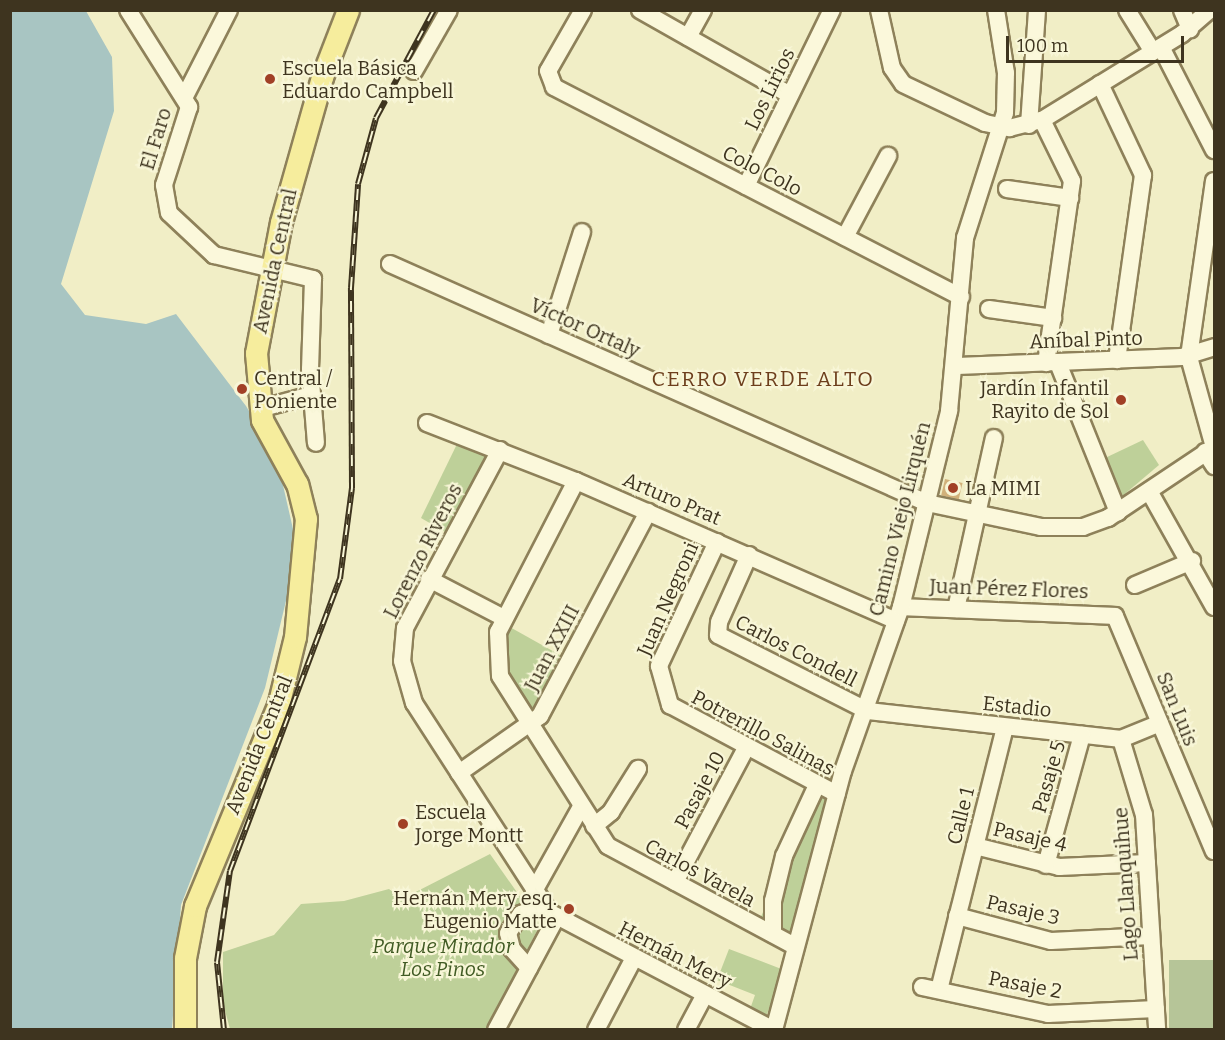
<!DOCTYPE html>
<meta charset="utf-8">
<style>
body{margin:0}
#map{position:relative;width:1225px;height:1040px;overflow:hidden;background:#f1eec6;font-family:Bitter,serif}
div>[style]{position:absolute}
.green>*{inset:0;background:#bed099}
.cemetery>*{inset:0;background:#b6c598;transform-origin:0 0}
.water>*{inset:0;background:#a8c5c2}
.building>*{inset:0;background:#d1b17a;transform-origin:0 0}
.roads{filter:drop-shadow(2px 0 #8e815a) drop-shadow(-2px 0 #8e815a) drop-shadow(0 2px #8e815a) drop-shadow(0 -2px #8e815a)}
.minor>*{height:16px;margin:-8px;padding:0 8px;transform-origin:8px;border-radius:8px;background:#fbf8db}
.major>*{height:21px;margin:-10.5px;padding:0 10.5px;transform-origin:10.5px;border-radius:10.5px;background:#f6ed9d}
.rail>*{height:6px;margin-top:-3px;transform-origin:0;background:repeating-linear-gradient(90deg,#f8f6d7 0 11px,#3e341f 0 22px);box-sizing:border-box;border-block:2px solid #3e341f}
.dots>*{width:16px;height:16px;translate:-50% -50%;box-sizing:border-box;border:3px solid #f8f6d7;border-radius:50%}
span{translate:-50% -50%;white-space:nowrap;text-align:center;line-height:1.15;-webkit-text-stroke:4.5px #f8f6d7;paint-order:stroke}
.poi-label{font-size:20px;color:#3e341f}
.left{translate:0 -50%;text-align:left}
.right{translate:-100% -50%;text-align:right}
.street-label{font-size:20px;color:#3e341f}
.park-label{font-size:20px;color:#415b24;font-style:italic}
.neighbourhood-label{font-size:21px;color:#6d3e1c;letter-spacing:1.5px}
.frame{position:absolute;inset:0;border:12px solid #3e341f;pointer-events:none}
.scale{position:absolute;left:1006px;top:36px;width:178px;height:27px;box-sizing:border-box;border:3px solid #3e341f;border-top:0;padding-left:8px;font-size:18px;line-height:21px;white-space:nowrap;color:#3e341f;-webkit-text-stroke:4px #f8f6d7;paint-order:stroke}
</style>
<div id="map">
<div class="green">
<div style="clip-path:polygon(1143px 440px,1159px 465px,1120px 498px,1105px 458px)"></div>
<div style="clip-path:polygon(457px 444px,491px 453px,447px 533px,421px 518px)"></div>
<div style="clip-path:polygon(506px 625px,567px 659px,536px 715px,507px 683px)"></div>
<div style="clip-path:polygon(818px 791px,828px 795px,789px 939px,759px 921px)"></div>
<div style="clip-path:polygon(490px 854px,540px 925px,486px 1029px,230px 1029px,223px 1003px,223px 952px,274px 935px,301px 904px,344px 901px,389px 889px,402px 899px)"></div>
<div style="clip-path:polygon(729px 949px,784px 970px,765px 1019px,749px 1012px,755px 995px,717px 980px)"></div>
</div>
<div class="cemetery">
<div style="left:1169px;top:960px;width:45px;height:69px"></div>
</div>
<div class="water">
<div style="clip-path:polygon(10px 11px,86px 11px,112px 57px,114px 111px,61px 284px,85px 315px,146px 324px,176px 314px,246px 406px,277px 459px,293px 529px,292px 576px,265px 688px,181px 905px,172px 1029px,11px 1029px)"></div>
</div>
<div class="building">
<div style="left:945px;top:479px;width:18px;height:17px;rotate:13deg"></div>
</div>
<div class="roads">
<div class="minor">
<div style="left:128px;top:10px;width:115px;rotate:57.8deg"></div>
<div style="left:189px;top:107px;width:82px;rotate:107.8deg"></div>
<div style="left:164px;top:185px;width:28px;rotate:80deg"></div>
<div style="left:169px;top:213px;width:62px;rotate:43deg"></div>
<div style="left:214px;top:255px;width:102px;rotate:13.6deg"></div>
<div style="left:313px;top:279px;width:90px;rotate:91.9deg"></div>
<div style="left:310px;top:369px;width:74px;rotate:85.4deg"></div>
<div style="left:583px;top:10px;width:70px;rotate:119.8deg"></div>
<div style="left:548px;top:71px;width:17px;rotate:69deg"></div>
<div style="left:554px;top:87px;width:458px;rotate:27.3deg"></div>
<div style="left:640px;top:10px;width:172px;rotate:29.5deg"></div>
<div style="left:879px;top:10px;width:59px;rotate:77.4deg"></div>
<div style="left:892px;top:68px;width:19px;rotate:55deg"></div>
<div style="left:903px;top:84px;width:91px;rotate:25.4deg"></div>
<div style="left:985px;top:123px;width:25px;rotate:12deg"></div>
<div style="left:1009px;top:128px;width:34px;rotate:-14deg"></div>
<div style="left:1042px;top:120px;width:164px;rotate:-31.6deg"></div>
<div style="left:1182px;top:34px;width:37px;rotate:-41deg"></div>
<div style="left:1127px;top:10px;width:49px;rotate:58.2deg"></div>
<div style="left:1182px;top:10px;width:21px;rotate:67deg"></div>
<div style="left:688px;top:37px;width:31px;rotate:-61deg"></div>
<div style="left:1161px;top:47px;width:116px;rotate:62.8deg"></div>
<div style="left:414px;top:71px;width:70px;rotate:-60.2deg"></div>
<div style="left:1100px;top:84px;width:101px;rotate:64.7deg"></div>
<div style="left:1143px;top:175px;width:187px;rotate:98deg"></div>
<div style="left:185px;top:96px;width:97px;rotate:-62.9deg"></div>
<div style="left:1042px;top:120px;width:68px;rotate:63.8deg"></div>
<div style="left:1072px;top:181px;width:184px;rotate:98.1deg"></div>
<div style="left:1029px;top:125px;width:115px;rotate:-86deg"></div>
<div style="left:1214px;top:181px;width:178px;rotate:98.1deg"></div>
<div style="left:1189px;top:357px;width:93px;rotate:74.5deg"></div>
<div style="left:746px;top:186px;width:196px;rotate:-64deg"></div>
<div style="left:1007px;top:189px;width:64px;rotate:8.1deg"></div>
<div style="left:845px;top:237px;width:92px;rotate:-62deg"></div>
<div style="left:390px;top:264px;width:588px;rotate:23.99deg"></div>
<div style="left:927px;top:503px;width:116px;rotate:11.9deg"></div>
<div style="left:1041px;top:527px;width:42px"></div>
<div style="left:1083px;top:527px;width:27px;rotate:-20deg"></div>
<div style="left:1108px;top:518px;width:128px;rotate:-33.8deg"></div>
<div style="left:989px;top:309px;width:65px;rotate:8deg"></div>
<div style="left:549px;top:335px;width:108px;rotate:-72.2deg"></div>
<div style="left:1058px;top:363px;width:161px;rotate:68.1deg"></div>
<div style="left:957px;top:366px;width:225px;rotate:-2.3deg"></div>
<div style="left:1182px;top:357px;width:34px;rotate:-17deg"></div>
<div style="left:259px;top:409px;width:54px;rotate:-15.1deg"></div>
<div style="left:427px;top:423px;width:160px;rotate:21.3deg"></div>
<div style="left:576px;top:481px;width:349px;rotate:23.6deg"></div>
<div style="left:500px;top:450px;width:202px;rotate:118.1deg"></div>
<div style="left:405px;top:628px;width:33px;rotate:95deg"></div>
<div style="left:402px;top:661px;width:44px;rotate:74.1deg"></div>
<div style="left:414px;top:703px;width:249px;rotate:57.1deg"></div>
<div style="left:549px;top:912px;width:254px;rotate:27.7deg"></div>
<div style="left:1205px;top:452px;width:17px;rotate:57deg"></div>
<div style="left:576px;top:481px;width:170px;rotate:117.3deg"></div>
<div style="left:498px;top:632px;width:44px;rotate:87.4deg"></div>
<div style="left:500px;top:676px;width:201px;rotate:57.6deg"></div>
<div style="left:608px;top:846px;width:213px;rotate:28.2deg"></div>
<div style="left:1149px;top:491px;width:133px;rotate:60.7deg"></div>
<div style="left:717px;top:542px;width:137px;rotate:115.1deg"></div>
<div style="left:659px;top:666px;width:41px;rotate:74.2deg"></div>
<div style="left:670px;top:705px;width:189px;rotate:28.1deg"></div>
<div style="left:749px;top:555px;width:73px;rotate:114.1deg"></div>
<div style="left:719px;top:622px;width:13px;rotate:94deg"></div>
<div style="left:718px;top:635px;width:168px;rotate:26.9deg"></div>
<div style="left:868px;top:711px;width:255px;rotate:6.3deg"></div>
<div style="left:1121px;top:739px;width:42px;rotate:-22.3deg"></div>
<div style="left:429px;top:579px;width:85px;rotate:27.5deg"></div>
<div style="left:1135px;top:585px;width:62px;rotate:-22.8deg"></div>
<div style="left:901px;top:607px;width:214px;rotate:2.4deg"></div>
<div style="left:1115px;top:616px;width:255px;rotate:67.2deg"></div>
<div style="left:956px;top:609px;width:175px;rotate:-77.5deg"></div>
<div style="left:1121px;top:739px;width:79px;rotate:73.2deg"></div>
<div style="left:1144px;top:815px;width:215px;rotate:86.5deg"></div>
<div style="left:459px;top:773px;width:99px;rotate:-35.1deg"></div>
<div style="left:540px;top:716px;width:231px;rotate:-62.1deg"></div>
<div style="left:594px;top:826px;width:22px;rotate:-39deg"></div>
<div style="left:611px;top:812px;width:51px;rotate:-57.9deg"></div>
<div style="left:975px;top:846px;width:87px;rotate:14deg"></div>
<div style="left:1059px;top:867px;width:88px;rotate:-2.6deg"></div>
<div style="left:1046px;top:865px;width:135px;rotate:-74.5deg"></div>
<div style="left:675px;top:882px;width:152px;rotate:-62.1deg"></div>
<div style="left:534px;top:891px;width:96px;rotate:-60.8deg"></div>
<div style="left:957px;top:916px;width:97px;rotate:14.9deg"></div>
<div style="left:1051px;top:941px;width:100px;rotate:-2.9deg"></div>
<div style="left:773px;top:934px;width:33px;rotate:-90deg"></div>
<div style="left:773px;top:901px;width:46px;rotate:-76.3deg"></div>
<div style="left:784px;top:856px;width:78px;rotate:-65.1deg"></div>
<div style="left:529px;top:968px;width:25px;rotate:-132deg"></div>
<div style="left:512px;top:949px;width:16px;rotate:-104deg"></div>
<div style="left:508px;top:933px;width:23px;rotate:-56deg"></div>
<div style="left:521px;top:914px;width:24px;rotate:-24deg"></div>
<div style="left:922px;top:987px;width:129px;rotate:12.1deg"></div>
<div style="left:1048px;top:1014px;width:108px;rotate:-2.7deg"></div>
<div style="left:939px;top:990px;width:271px;rotate:-75.9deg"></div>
<div style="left:496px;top:1030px;width:127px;rotate:-61.8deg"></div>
<div style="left:596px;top:1030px;width:81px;rotate:-62.2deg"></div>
<div style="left:686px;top:1030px;width:40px;rotate:-62deg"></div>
<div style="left:774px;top:1030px;width:268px;rotate:-75.1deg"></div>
<div style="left:843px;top:771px;width:174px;rotate:-70.5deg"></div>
<div style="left:901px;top:607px;width:202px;rotate:-76.2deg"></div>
<div style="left:949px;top:411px;width:174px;rotate:-84.7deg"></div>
<div style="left:965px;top:238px;width:131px;rotate:-72.3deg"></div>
<div style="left:1005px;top:113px;width:40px;rotate:-88.6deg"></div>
<div style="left:1006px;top:73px;width:64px;rotate:-99deg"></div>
</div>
<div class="major">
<div style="left:185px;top:1030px;width:72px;rotate:-90deg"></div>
<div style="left:185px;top:958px;width:53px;rotate:-79.1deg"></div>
<div style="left:195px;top:906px;width:217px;rotate:-67.5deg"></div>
<div style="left:278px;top:706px;width:71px;rotate:-76.2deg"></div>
<div style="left:295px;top:637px;width:119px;rotate:-84.7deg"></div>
<div style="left:306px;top:519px;width:36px;rotate:-104deg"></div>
<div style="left:297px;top:484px;width:73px;rotate:-118.7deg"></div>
<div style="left:262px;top:420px;width:67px;rotate:-95.1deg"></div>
<div style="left:256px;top:353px;width:133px;rotate:-79.2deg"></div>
<div style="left:281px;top:222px;width:151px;rotate:-74.2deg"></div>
<div style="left:322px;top:77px;width:72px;rotate:-68.8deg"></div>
</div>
</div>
<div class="rail">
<div style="left:224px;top:1030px;width:68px;rotate:-95.9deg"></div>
<div style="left:217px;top:962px;width:92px;rotate:-81.9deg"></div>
<div style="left:230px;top:871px;width:312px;rotate:-69.4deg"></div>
<div style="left:340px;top:579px;width:92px;rotate:-82.5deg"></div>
<div style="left:352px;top:488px;width:200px;rotate:-90.3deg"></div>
<div style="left:351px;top:288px;width:104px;rotate:-86.1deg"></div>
<div style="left:358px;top:184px;width:68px;rotate:-74.7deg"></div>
<div style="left:376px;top:118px;width:123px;rotate:-61.8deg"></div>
</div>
<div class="dots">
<div style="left:270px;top:79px;background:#a14026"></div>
<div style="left:242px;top:389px;background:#a14026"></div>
<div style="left:1121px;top:400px;background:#a14026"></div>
<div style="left:953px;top:488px;background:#a14026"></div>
<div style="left:403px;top:824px;background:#a14026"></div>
<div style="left:569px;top:909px;background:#a14026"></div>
</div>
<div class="poi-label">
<span class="left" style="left:282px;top:80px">Escuela Básica<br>Eduardo Campbell</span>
<span class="left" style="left:254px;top:390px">Central /<br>Poniente</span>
<span class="right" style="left:1109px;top:400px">Jardín Infantil<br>Rayito de Sol</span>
<span class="left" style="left:965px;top:488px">La MIMI</span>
<span class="left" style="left:415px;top:824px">Escuela<br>Jorge Montt</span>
<span class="right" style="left:557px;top:910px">Hernán Mery esq.<br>Eugenio Matte</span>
</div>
<div class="street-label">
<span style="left:770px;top:89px;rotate:-64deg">Los Lirios</span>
<span style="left:156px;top:139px;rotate:-73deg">El Faro</span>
<span style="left:762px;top:171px;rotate:27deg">Colo Colo</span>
<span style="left:275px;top:261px;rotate:-78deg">Avenida Central</span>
<span style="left:585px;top:328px;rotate:24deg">Víctor Ortaly</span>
<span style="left:1086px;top:340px;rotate:-2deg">Aníbal Pinto</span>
<span style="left:672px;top:499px;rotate:23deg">Arturo Prat</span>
<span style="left:900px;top:519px;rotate:-76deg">Camino Viejo Lirquén</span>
<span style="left:423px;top:551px;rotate:-63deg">Lorenzo Riveros</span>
<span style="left:1009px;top:589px;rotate:2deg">Juan Pérez Flores</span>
<span style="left:668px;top:599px;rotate:-66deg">Juan Negroni</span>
<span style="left:552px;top:648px;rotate:-62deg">Juan XXIII</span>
<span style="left:796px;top:651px;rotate:27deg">Carlos Condell</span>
<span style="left:1017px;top:707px;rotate:6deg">Estadio</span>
<span style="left:1177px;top:709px;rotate:68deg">San Luis</span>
<span style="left:763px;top:733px;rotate:28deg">Potrerillo Salinas</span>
<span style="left:259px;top:745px;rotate:-68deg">Avenida Central</span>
<span style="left:1049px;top:777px;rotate:-74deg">Pasaje 5</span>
<span style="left:700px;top:790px;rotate:-62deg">Pasaje 10</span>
<span style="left:961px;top:816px;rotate:-76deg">Calle 1</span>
<span style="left:1030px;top:837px;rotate:13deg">Pasaje 4</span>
<span style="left:700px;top:873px;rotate:28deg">Carlos Varela</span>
<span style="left:1126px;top:884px;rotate:-94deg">Lago Llanquihue</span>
<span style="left:1023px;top:910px;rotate:13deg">Pasaje 3</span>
<span style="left:675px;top:955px;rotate:27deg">Hernán Mery</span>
<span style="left:1025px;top:985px;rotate:11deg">Pasaje 2</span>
</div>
<div class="park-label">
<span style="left:443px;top:958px">Parque Mirador<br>Los Pinos</span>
</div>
<div class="neighbourhood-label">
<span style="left:763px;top:379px">CERRO VERDE ALTO</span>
</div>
<div class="frame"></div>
<div class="scale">100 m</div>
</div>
